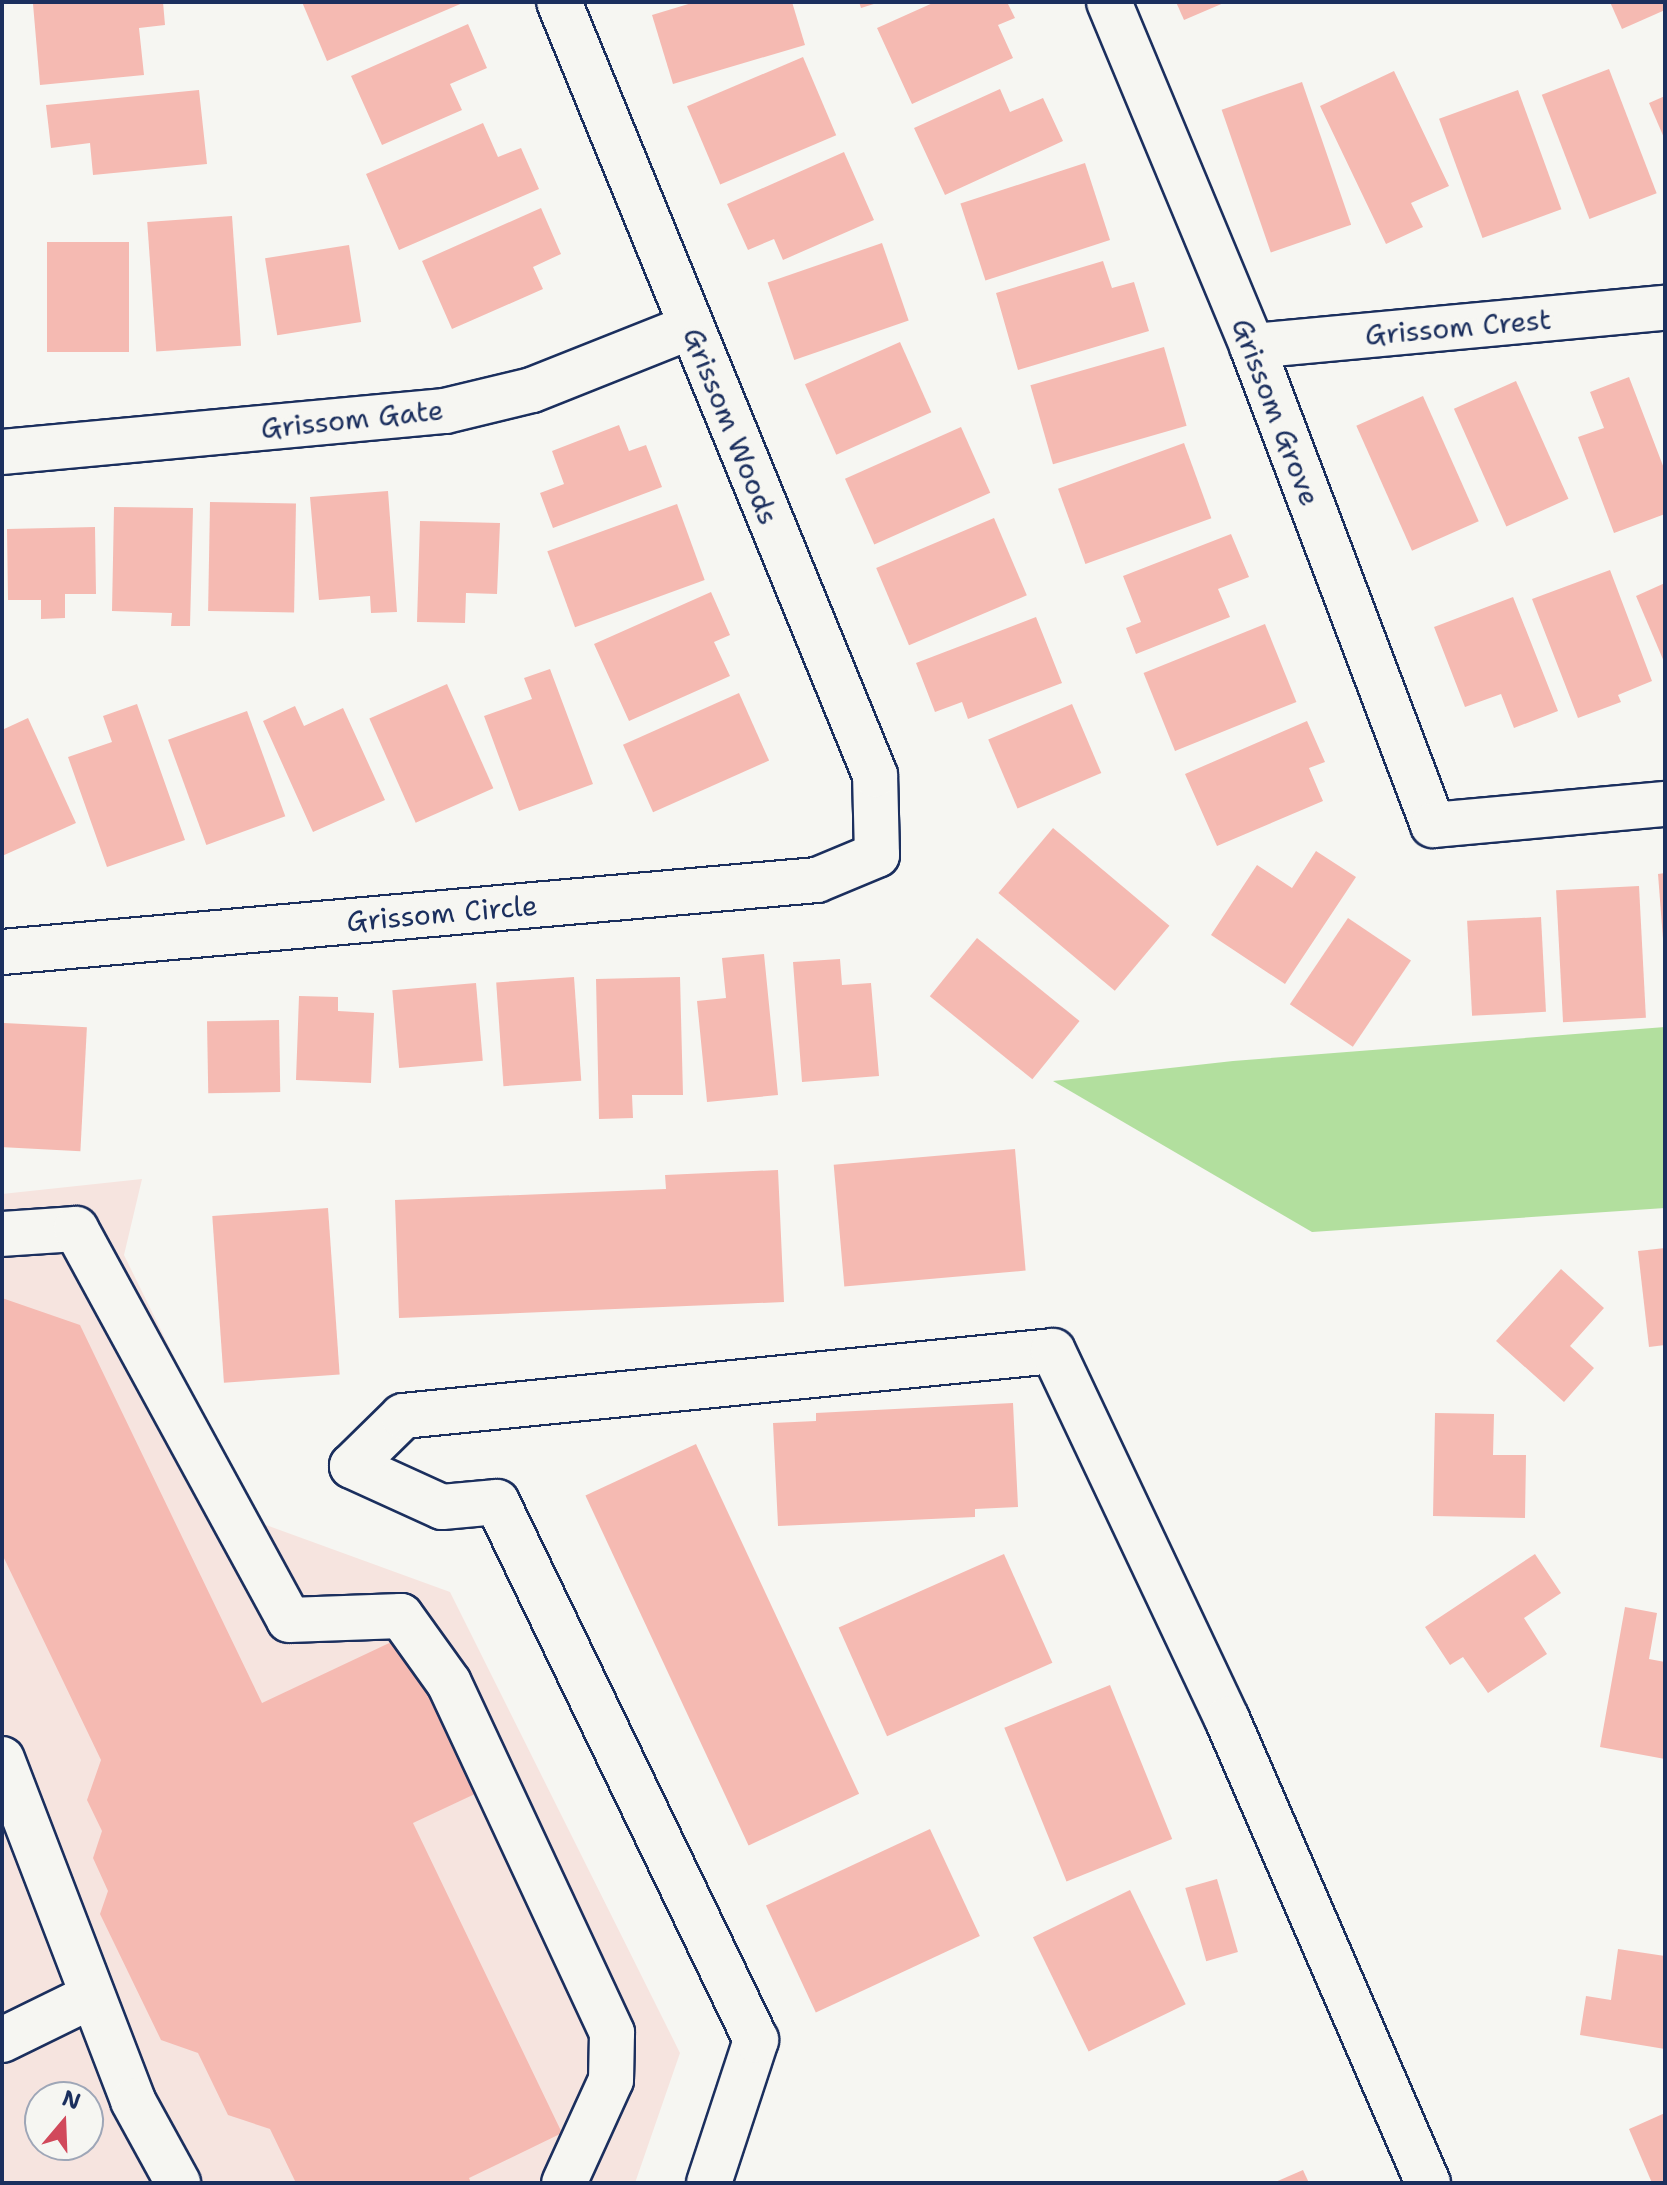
<!DOCTYPE html>
<style>
body{margin:0}
#map{position:relative;width:1667px;height:2185px;overflow:hidden;background:#f6f6f2;font-family:"Shantell Sans",sans-serif}
div>[style]{position:absolute}
.built>*{inset:0;background:#f6e4df}
.green>*{inset:0;background:#b2df9e}
.building>*{inset:0;background:#f5bab2;transform-origin:0 0}
.roads{filter:drop-shadow(2px 0 #1b2f5e) drop-shadow(-2px 0 #1b2f5e) drop-shadow(0 2px #1b2f5e) drop-shadow(0 -2px #1b2f5e)}
.minor>*{height:44px;margin:-22px;padding:0 22px;transform-origin:22px;border-radius:22px;background:#f6f6f2}
span{translate:-50% -50%;white-space:nowrap;text-align:center;line-height:1.15;-webkit-text-stroke:7px #f6f6f2;paint-order:stroke}
.street-label{font-size:28px;color:#1b2f5e}
.frame{position:absolute;inset:0;border:4px solid #1b2f5e;pointer-events:none}
.north{position:absolute;left:24px;top:2081px;width:80px;height:80px;box-sizing:border-box;background:#f6f6f2;border:2px solid #9ea6b7;border-radius:50%;rotate:19deg;font-size:22px;font-weight:700;line-height:32px;text-align:center;color:#1b2f5e}
.north::after{content:'';display:block;margin:auto;width:28px;height:36px;background:#d1495b;clip-path:polygon(50% 0,100% 100%,50% 72%,0 100%)}
</style>
<div id="map">
<div class="built">
<div style="clip-path:polygon(evenodd,142px 1179px,124px 1255px,255px 1521px,450px 1592px,680px 2053px,635px 2183px,2px 2183px,2px 1194px,142px 1179px,40px 2097px,88px 2097px,88px 2145px,40px 2145px,40px 2097px)"></div>
</div>
<div class="green">
<div style="clip-path:polygon(1665px 1027px,1665px 1208px,1312px 1232px,1053px 1081px,1233px 1061px)"></div>
</div>
<div class="building">
<div style="clip-path:polygon(57px 2px,163px 2px,165px 25px,139px 28px,144px 75px,40px 85px,33px 4px)"></div>
<div style="clip-path:polygon(302px 2px,465px 2px,327px 61px)"></div>
<div style="clip-path:polygon(695px 2px,792px 2px,805px 45px,673px 84px,652px 15px)"></div>
<div style="clip-path:polygon(859px 2px,877px 2px,877px 3px,861px 8px)"></div>
<div style="clip-path:polygon(935px 2px,1007px 2px,1015px 18px,998px 25px,1013px 58px,912px 104px,877px 28px)"></div>
<div style="clip-path:polygon(1176px 2px,1226px 2px,1184px 20px)"></div>
<div style="clip-path:polygon(1610px 2px,1665px 2px,1665px 10px,1622px 29px)"></div>
<div style="clip-path:polygon(468px 24px,487px 68px,450px 84px,462px 110px,382px 145px,351px 76px)"></div>
<div style="left:803px;top:57px;width:85px;height:126px;rotate:67deg"></div>
<div style="left:1609px;top:69px;width:133px;height:72px;rotate:69deg"></div>
<div style="clip-path:polygon(1394px 71px,1449px 186px,1411px 203px,1423px 227px,1386px 244px,1320px 106px)"></div>
<div style="left:1302px;top:82px;width:151px;height:85px;rotate:71deg"></div>
<div style="clip-path:polygon(1000px 89px,1010px 112px,1043px 98px,1063px 141px,945px 195px,914px 128px)"></div>
<div style="clip-path:polygon(199px 90px,207px 164px,93px 175px,90px 143px,51px 148px,46px 105px)"></div>
<div style="left:1518px;top:90px;width:127px;height:84px;rotate:70deg"></div>
<div style="clip-path:polygon(1665px 96px,1665px 140px,1649px 103px)"></div>
<div style="clip-path:polygon(483px 123px,498px 157px,521px 148px,539px 189px,399px 250px,366px 174px)"></div>
<div style="clip-path:polygon(844px 152px,874px 220px,783px 260px,774px 239px,748px 250px,727px 204px)"></div>
<div style="left:1085px;top:163px;width:81px;height:131px;rotate:72deg"></div>
<div style="clip-path:polygon(541px 208px,561px 254px,533px 267px,543px 289px,452px 329px,422px 261px)"></div>
<div style="left:232px;top:216px;width:130px;height:85px;rotate:86deg"></div>
<div style="left:47px;top:242px;width:82px;height:110px"></div>
<div style="left:882px;top:243px;width:82px;height:121px;rotate:71deg"></div>
<div style="left:349px;top:245px;width:78px;height:85px;rotate:81deg"></div>
<div style="clip-path:polygon(1103px 261px,1112px 288px,1134px 282px,1149px 331px,1018px 370px,996px 293px)"></div>
<div style="left:900px;top:342px;width:77px;height:104px;rotate:66deg"></div>
<div style="left:1164px;top:347px;width:82px;height:139px;rotate:74deg"></div>
<div style="clip-path:polygon(1629px 377px,1665px 471px,1665px 514px,1614px 533px,1578px 437px,1604px 428px,1590px 392px)"></div>
<div style="left:1516px;top:381px;width:129px;height:68px;rotate:66deg"></div>
<div style="left:1423px;top:396px;width:137px;height:73px;rotate:66deg"></div>
<div style="clip-path:polygon(619px 425px,629px 451px,646px 445px,662px 487px,553px 528px,540px 493px,564px 484px,552px 451px)"></div>
<div style="left:961px;top:427px;width:72px;height:127px;rotate:66deg"></div>
<div style="left:1184px;top:443px;width:80px;height:134px;rotate:70deg"></div>
<div style="clip-path:polygon(388px 491px,397px 612px,371px 613px,370px 596px,319px 600px,310px 497px)"></div>
<div style="left:210px;top:502px;width:86px;height:109px;rotate:1deg"></div>
<div style="left:677px;top:504px;width:81px;height:138px;rotate:70deg"></div>
<div style="clip-path:polygon(114px 507px,193px 508px,190px 626px,171px 626px,172px 613px,112px 611px)"></div>
<div style="left:994px;top:518px;width:84px;height:128px;rotate:67deg"></div>
<div style="clip-path:polygon(420px 521px,500px 523px,497px 594px,466px 593px,465px 623px,417px 622px)"></div>
<div style="clip-path:polygon(95px 527px,96px 594px,65px 594px,65px 618px,41px 619px,41px 600px,8px 600px,7px 529px)"></div>
<div style="clip-path:polygon(1231px 534px,1249px 577px,1218px 589px,1230px 617px,1136px 654px,1126px 628px,1141px 622px,1123px 576px)"></div>
<div style="clip-path:polygon(1610px 570px,1652px 681px,1618px 695px,1621px 702px,1578px 718px,1532px 599px)"></div>
<div style="clip-path:polygon(1665px 583px,1665px 664px,1636px 596px)"></div>
<div style="clip-path:polygon(711px 592px,730px 635px,714px 642px,730px 676px,629px 721px,594px 644px)"></div>
<div style="clip-path:polygon(1513px 597px,1558px 711px,1514px 728px,1501px 694px,1465px 707px,1434px 627px)"></div>
<div style="clip-path:polygon(1036px 617px,1062px 683px,968px 719px,962px 702px,935px 712px,916px 663px)"></div>
<div style="left:1265px;top:624px;width:84px;height:131px;rotate:68deg"></div>
<div style="clip-path:polygon(550px 669px,593px 784px,519px 811px,484px 716px,532px 699px,524px 678px)"></div>
<div style="left:447px;top:684px;width:114px;height:85px;rotate:66deg"></div>
<div style="left:739px;top:693px;width:74px;height:127px;rotate:66deg"></div>
<div style="clip-path:polygon(137px 704px,185px 840px,107px 867px,68px 757px,112px 742px,103px 716px)"></div>
<div style="left:1072px;top:704px;width:75px;height:91px;rotate:67deg"></div>
<div style="clip-path:polygon(295px 706px,304px 726px,343px 708px,385px 800px,313px 832px,263px 721px)"></div>
<div style="left:247px;top:711px;width:112px;height:84px;rotate:70deg"></div>
<div style="clip-path:polygon(28px 718px,76px 823px,2px 856px,2px 730px)"></div>
<div style="clip-path:polygon(1307px 721px,1325px 762px,1309px 768px,1323px 801px,1217px 846px,1185px 774px)"></div>
<div style="left:1053px;top:828px;width:152px;height:85px;rotate:40deg"></div>
<div style="clip-path:polygon(1316px 851px,1356px 877px,1285px 984px,1211px 935px,1257px 865px,1292px 888px)"></div>
<div style="clip-path:polygon(1665px 873px,1665px 939px,1663px 939px,1658px 874px)"></div>
<div style="left:1639px;top:886px;width:132px;height:83px;rotate:87deg"></div>
<div style="left:1541px;top:917px;width:95px;height:74px;rotate:87deg"></div>
<div style="left:1348px;top:918px;width:76px;height:104px;rotate:34deg"></div>
<div style="left:977px;top:938px;width:132px;height:75px;rotate:39deg"></div>
<div style="clip-path:polygon(764px 954px,778px 1095px,707px 1102px,697px 1001px,726px 998px,722px 958px)"></div>
<div style="clip-path:polygon(840px 959px,842px 985px,871px 983px,879px 1076px,802px 1082px,793px 962px)"></div>
<div style="left:574px;top:977px;width:104px;height:78px;rotate:86deg"></div>
<div style="clip-path:polygon(680px 977px,683px 1095px,632px 1095px,633px 1118px,599px 1119px,596px 979px)"></div>
<div style="left:476px;top:983px;width:78px;height:84px;rotate:85deg"></div>
<div style="clip-path:polygon(299px 996px,338px 997px,338px 1011px,374px 1013px,371px 1083px,296px 1080px)"></div>
<div style="left:279px;top:1020px;width:72px;height:72px;rotate:89deg"></div>
<div style="left:4px;top:1023px;width:83px;height:124px;rotate:3deg"></div>
<div style="left:1015px;top:1149px;width:122px;height:182px;rotate:85deg"></div>
<div style="clip-path:polygon(778px 1170px,784px 1302px,399px 1318px,395px 1200px,666px 1189px,665px 1175px)"></div>
<div style="left:328px;top:1208px;width:167px;height:116px;rotate:86deg"></div>
<div style="clip-path:polygon(1665px 1248px,1665px 1345px,1649px 1347px,1638px 1251px)"></div>
<div style="clip-path:polygon(1561px 1269px,1604px 1308px,1570px 1346px,1594px 1368px,1564px 1402px,1496px 1341px)"></div>
<div style="clip-path:polygon(2px 1298px,80px 1325px,262px 1703px,402px 1637px,477px 1793px,413px 1823px,562px 2133px,469px 2178px,471px 2183px,296px 2183px,270px 2129px,228px 2115px,198px 2053px,161px 2040px,100px 1914px,108px 1891px,93px 1858px,102px 1831px,87px 1800px,101px 1760px,2px 1554px)"></div>
<div style="clip-path:polygon(1013px 1403px,1018px 1507px,975px 1509px,975px 1517px,778px 1526px,773px 1423px,816px 1421px,816px 1413px)"></div>
<div style="clip-path:polygon(1435px 1413px,1494px 1414px,1493px 1455px,1526px 1455px,1525px 1518px,1433px 1516px)"></div>
<div style="left:696px;top:1444px;width:386px;height:122px;rotate:65deg"></div>
<div style="left:1004px;top:1554px;width:119px;height:181px;rotate:66deg"></div>
<div style="clip-path:polygon(1535px 1554px,1561px 1593px,1524px 1618px,1547px 1654px,1488px 1693px,1463px 1657px,1450px 1665px,1425px 1627px)"></div>
<div style="clip-path:polygon(1625px 1607px,1657px 1613px,1649px 1659px,1665px 1662px,1665px 1759px,1600px 1747px)"></div>
<div style="left:1110px;top:1685px;width:166px;height:114px;rotate:68deg"></div>
<div style="left:930px;top:1829px;width:118px;height:181px;rotate:65deg"></div>
<div style="left:1217px;top:1879px;width:76px;height:33px;rotate:74deg"></div>
<div style="left:1130px;top:1890px;width:127px;height:108px;rotate:64deg"></div>
<div style="clip-path:polygon(1618px 1949px,1665px 1956px,1665px 2049px,1580px 2035px,1586px 1996px,1611px 2000px)"></div>
<div style="clip-path:polygon(1665px 2113px,1665px 2183px,1652px 2183px,1629px 2129px)"></div>
<div style="clip-path:polygon(1303px 2170px,1309px 2183px,1273px 2183px)"></div>
</div>
<div class="roads">
<div class="minor">
<div style="left:1109px;top:2px;width:373px;rotate:67.4deg"></div>
<div style="left:1252px;top:346px;width:512px;rotate:69.3deg"></div>
<div style="left:1433px;top:825px;width:233px;rotate:-5.2deg"></div>
<div style="left:1252px;top:346px;width:415px;rotate:-5.3deg"></div>
<div style="left:2px;top:452px;width:445px;rotate:-5.3deg"></div>
<div style="left:445px;top:411px;width:89px;rotate:-13.6deg"></div>
<div style="left:532px;top:390px;width:170px;rotate:-21.7deg"></div>
<div style="left:2px;top:952px;width:818px;rotate:-5.05deg"></div>
<div style="left:817px;top:880px;width:65px;rotate:-22.6deg"></div>
<div style="left:877px;top:855px;width:80px;rotate:-91.4deg"></div>
<div style="left:875px;top:775px;width:835px;rotate:-112.23deg"></div>
<div style="left:2px;top:1234px;width:74px;rotate:-3.9deg"></div>
<div style="left:76px;top:1229px;width:445px;rotate:61.4deg"></div>
<div style="left:289px;top:1620px;width:112px;rotate:-2deg"></div>
<div style="left:401px;top:1616px;width:82px;rotate:54.4deg"></div>
<div style="left:449px;top:1683px;width:386px;rotate:65deg"></div>
<div style="left:612px;top:2033px;width:47px;rotate:91.2deg"></div>
<div style="left:611px;top:2080px;width:113px;rotate:114.5deg"></div>
<div style="left:2px;top:1759px;width:366px;rotate:69deg"></div>
<div style="left:133px;top:2101px;width:94px;rotate:61.2deg"></div>
<div style="left:2px;top:2040px;width:100px;rotate:-26.1deg"></div>
<div style="left:709px;top:2183px;width:151px;rotate:-71.8deg"></div>
<div style="left:756px;top:2040px;width:597px;rotate:-115.71deg"></div>
<div style="left:497px;top:1502px;width:55px;rotate:174.8deg"></div>
<div style="left:442px;top:1507px;width:99px;rotate:-155.5deg"></div>
<div style="left:352px;top:1466px;width:71px;rotate:-44.4deg"></div>
<div style="left:403px;top:1416px;width:653px;rotate:-5.71deg"></div>
<div style="left:1053px;top:1351px;width:407px;rotate:64.7deg"></div>
<div style="left:1227px;top:1719px;width:506px;rotate:66.58deg"></div>
</div>
</div>
<div class="street-label">
<span style="left:1458px;top:327px;rotate:-5deg">Grissom Crest</span>
<span style="left:1276px;top:412px;rotate:69deg">Grissom Grove</span>
<span style="left:352px;top:419px;rotate:-6deg">Grissom Gate</span>
<span style="left:731px;top:426px;rotate:68deg">Grissom Woods</span>
<span style="left:442px;top:913px;rotate:-5deg">Grissom Circle</span>
</div>
<div class="frame"></div>
<div class="north">N</div>
</div>
